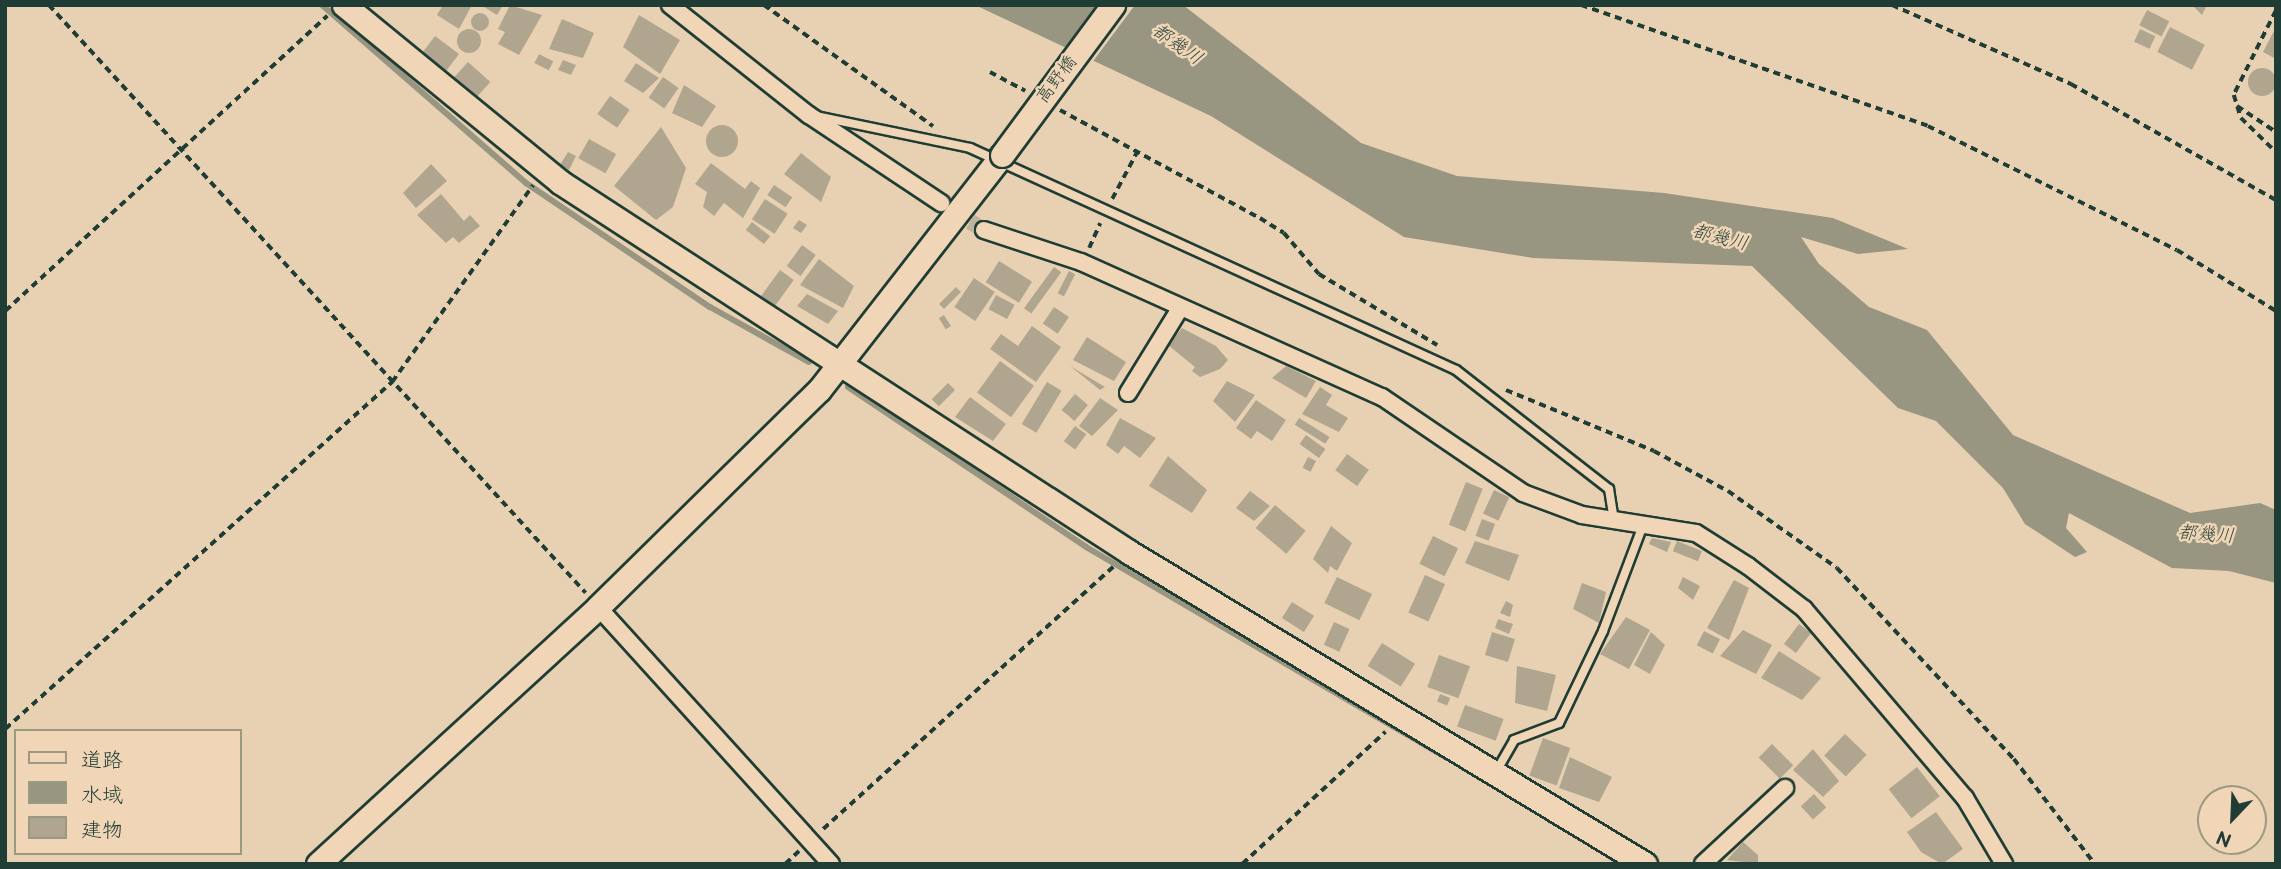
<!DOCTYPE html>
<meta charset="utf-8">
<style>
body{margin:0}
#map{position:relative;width:2281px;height:869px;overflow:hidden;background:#e8d0b2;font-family:"Balsamiq Sans","Klee One",sans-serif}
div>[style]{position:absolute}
.water>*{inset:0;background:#989580}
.pier>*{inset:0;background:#e8d0b2}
.stream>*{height:6px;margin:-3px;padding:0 3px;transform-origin:3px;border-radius:3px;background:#989580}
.building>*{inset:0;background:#b0a68f;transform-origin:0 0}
.round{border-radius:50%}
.street-tunnel>*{height:16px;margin-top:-8px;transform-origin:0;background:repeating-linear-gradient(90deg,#c0b399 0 16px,transparent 0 24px)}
.path>*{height:3.5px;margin-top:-1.75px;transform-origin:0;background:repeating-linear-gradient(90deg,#1f3d34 0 7px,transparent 0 12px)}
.roads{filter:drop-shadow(2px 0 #1f3d34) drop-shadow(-2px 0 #1f3d34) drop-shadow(0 2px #1f3d34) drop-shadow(0 -2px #1f3d34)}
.lane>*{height:8px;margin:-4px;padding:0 4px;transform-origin:4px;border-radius:4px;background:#f0d6b7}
.street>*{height:16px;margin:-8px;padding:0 8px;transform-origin:8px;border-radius:8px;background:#f0d6b7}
.secondary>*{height:23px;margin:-11.5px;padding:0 11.5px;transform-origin:11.5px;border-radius:11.5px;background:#f0d6b7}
.bridges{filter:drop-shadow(2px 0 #1f3d34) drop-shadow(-2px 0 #1f3d34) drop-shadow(0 2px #1f3d34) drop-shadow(0 -2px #1f3d34)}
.secondary-bridge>*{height:23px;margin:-11.5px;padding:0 11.5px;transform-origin:11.5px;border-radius:11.5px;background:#f0d6b7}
span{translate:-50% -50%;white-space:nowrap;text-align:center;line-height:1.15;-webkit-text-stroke:5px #f0d6b7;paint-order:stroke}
.street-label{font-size:18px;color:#1f3d34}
.water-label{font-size:19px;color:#314a3f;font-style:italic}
.frame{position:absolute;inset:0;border:7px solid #1f3d34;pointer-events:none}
.legend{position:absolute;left:14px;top:729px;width:228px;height:126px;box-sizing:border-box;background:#f0d6b7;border:2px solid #9c9983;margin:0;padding:9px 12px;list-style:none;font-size:21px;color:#1f3d34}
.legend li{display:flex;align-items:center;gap:14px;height:35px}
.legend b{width:35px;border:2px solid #9c9983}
.north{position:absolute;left:2197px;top:785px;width:70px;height:70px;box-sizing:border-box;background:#f0d6b7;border:2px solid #9c9983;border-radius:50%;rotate:203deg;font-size:19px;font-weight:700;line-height:28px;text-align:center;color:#1f3d34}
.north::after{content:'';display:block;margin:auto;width:24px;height:32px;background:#1f3d34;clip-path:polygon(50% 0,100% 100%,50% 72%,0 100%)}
</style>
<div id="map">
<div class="water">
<div style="clip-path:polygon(975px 5px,1183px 5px,1361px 143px,1457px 176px,1664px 193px,1833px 218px,1908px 249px,1858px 254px,1801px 237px,1819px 264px,1869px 307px,1927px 330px,2013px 435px,2190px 513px,2260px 503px,2276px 510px,2276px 583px,2229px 571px,2172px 568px,2069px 513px,2066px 528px,2087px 552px,2075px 557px,2025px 524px,2003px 488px,1936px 421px,1898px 408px,1752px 266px,1533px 258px,1404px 237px,1211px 116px)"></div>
</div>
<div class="pier">
<div style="clip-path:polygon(1099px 5px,1135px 5px,1091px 64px,1064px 51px)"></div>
</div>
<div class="stream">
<div style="left:322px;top:5px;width:271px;rotate:41.1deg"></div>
<div style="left:526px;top:183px;width:222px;rotate:34deg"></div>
<div style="left:710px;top:307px;width:113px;rotate:29.1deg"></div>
<div style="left:848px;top:387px;width:287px;rotate:33.9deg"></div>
<div style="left:1086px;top:547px;width:418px;rotate:30.3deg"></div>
<div style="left:1609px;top:856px;width:15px;rotate:32deg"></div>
</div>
<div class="building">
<div style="clip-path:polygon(443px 5px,472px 5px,459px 29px,437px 15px)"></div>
<div style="clip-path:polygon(481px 5px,503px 5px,497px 15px)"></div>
<div style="clip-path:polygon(510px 5px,542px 15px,519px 55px,498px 44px,505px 32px,498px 29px)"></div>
<div style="clip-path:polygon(2192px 5px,2207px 5px,2202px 15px)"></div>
<div style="left:2147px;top:10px;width:25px;height:17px;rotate:27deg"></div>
<div class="round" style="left:471px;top:13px;width:18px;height:18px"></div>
<div style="clip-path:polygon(639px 15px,680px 40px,660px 74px,623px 47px)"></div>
<div style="clip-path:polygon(562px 19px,594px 33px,583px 58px,549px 49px)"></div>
<div style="left:2170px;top:27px;width:39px;height:28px;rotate:27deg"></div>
<div style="clip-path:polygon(2276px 27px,2276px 59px,2263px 52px)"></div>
<div class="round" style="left:457px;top:29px;width:24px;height:24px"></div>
<div style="left:2140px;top:29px;width:17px;height:14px;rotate:25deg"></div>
<div style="left:435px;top:36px;width:30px;height:21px;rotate:37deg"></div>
<div style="left:539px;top:54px;width:16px;height:10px;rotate:27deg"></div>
<div style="clip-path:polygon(563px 60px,576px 65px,571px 75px,558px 70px)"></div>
<div style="left:468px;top:62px;width:30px;height:23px;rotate:42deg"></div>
<div style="clip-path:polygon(636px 63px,659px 78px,643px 93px,624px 81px)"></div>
<div class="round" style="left:2248px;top:68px;width:28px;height:28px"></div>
<div style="left:663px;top:77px;width:19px;height:25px;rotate:35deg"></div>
<div style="clip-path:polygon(684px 85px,716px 106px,702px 127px,672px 113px)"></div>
<div style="left:610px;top:96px;width:24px;height:22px;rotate:35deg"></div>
<div class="round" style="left:706px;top:125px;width:32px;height:32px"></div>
<div style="clip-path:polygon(661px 127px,686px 168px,673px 207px,656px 220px,614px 186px)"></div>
<div style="left:589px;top:139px;width:31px;height:22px;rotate:29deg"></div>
<div style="clip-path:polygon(568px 152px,576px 156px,569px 170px,560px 165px)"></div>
<div style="clip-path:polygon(801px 153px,831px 177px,821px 202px,784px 174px)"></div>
<div style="clip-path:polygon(711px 163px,745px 189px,751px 181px,760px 188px,743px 218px,724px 203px,714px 216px,703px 207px,707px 192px,695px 184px)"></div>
<div style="clip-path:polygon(431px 164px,447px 181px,416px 208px,403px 193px)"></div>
<div style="left:774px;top:185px;width:22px;height:12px;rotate:34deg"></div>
<div style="clip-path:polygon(441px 194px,464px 221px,470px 215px,480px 226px,459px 243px,453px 237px,446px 243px,417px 215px)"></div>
<div style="left:765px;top:199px;width:27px;height:24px;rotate:33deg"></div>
<div style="clip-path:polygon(799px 220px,807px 225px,801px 233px,793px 228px)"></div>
<div style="left:752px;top:222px;width:23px;height:10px;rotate:38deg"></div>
<div style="left:802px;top:245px;width:17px;height:26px;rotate:36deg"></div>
<div style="clip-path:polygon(819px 259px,854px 286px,843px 308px,800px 285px)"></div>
<div style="left:999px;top:261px;width:39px;height:25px;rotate:32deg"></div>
<div style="left:1054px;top:267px;width:9px;height:51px;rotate:36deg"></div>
<div style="left:780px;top:270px;width:17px;height:32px;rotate:36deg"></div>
<div style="left:1069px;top:271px;width:7px;height:25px;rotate:27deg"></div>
<div style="left:974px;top:278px;width:25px;height:35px;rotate:34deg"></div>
<div style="left:956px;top:287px;width:7px;height:24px;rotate:45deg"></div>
<div style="clip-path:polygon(807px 294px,838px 311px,828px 324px,797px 306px)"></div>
<div style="left:996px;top:295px;width:21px;height:16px;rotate:28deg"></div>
<div style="left:1054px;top:307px;width:18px;height:20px;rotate:34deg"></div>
<div style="left:944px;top:315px;width:13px;height:6px;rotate:58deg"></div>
<div style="clip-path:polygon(1032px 326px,1061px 347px,1036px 382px,990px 349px,1001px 334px,1018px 346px)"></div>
<div style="clip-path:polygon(1182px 328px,1216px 346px,1228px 360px,1220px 369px,1200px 377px,1192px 371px,1195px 367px,1168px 345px)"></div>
<div style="clip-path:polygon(1087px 337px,1126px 362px,1114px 381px,1073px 360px)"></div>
<div style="left:1000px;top:361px;width:42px;height:39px;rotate:36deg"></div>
<div style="clip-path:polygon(1070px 366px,1105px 387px,1100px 390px)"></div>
<div style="clip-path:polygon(1286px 366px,1316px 381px,1306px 398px,1272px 378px)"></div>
<div style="clip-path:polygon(1227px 381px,1255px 395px,1235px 422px,1213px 401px)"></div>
<div style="left:1047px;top:382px;width:17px;height:49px;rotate:31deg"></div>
<div style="left:948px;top:383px;width:10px;height:23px;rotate:45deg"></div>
<div style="clip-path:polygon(1320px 387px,1332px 395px,1326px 405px,1348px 418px,1339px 432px,1302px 414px)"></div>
<div style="left:1075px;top:394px;width:17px;height:21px;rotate:40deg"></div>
<div style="clip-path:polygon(970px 397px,1006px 424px,993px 441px,955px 417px)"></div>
<div style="clip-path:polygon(1100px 398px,1118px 410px,1092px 436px,1079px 426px)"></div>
<div style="clip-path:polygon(1256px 400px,1286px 420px,1272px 441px,1257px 431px,1251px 439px,1236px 428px)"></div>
<div style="clip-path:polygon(1120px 418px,1156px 438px,1140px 458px,1124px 446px,1118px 454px,1106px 445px)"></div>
<div style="left:1299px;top:418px;width:36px;height:8px;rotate:32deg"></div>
<div style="left:1075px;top:426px;width:14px;height:19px;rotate:36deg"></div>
<div style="left:1306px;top:435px;width:24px;height:11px;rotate:36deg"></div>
<div style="left:1347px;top:454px;width:27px;height:20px;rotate:36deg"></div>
<div style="clip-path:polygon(1168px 456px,1207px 490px,1192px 513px,1149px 486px)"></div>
<div style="left:1308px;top:457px;width:9px;height:12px;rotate:27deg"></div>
<div style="left:1466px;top:482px;width:18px;height:46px;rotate:22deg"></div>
<div style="left:1494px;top:490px;width:17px;height:26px;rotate:25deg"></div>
<div style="clip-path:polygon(1250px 491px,1270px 506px,1254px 521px,1236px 508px)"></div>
<div style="left:1275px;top:505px;width:40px;height:30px;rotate:40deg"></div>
<div style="left:1482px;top:519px;width:14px;height:18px;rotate:21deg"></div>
<div style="clip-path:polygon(1331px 526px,1352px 543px,1337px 571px,1330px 566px,1328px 573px,1313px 559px)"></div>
<div style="left:1433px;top:536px;width:28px;height:31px;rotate:26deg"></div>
<div style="clip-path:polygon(1652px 538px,1671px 542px,1667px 552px,1649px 544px)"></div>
<div style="clip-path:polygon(1475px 541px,1519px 555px,1509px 581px,1465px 563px)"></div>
<div style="left:1677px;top:541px;width:27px;height:11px;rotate:22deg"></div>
<div style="left:1425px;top:575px;width:22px;height:41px;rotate:24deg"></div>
<div style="left:1337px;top:577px;width:39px;height:29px;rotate:26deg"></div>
<div style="clip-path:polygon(1683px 577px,1700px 586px,1693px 600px,1678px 588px)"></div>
<div style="clip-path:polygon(1734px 580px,1749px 588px,1729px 640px,1707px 628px)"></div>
<div style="clip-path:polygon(1582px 583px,1606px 592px,1599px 623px,1573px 609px)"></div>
<div style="clip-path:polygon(1506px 601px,1513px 605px,1510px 617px,1500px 613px)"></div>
<div style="left:1292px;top:602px;width:26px;height:19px;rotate:32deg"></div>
<div style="clip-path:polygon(1626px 617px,1650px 630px,1629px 669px,1600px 654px)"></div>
<div style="clip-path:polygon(1498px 619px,1513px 624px,1509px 634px,1495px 628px)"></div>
<div style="left:1334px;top:622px;width:17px;height:25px;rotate:24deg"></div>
<div style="left:1799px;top:624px;width:15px;height:25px;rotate:37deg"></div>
<div style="clip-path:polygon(1743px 630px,1772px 645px,1756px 674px,1720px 656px)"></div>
<div style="left:1704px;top:631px;width:18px;height:16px;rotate:27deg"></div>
<div style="left:1492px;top:632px;width:24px;height:24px;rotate:17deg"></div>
<div style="clip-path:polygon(1651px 632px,1665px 645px,1650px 674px,1634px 665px)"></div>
<div style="left:1382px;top:643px;width:39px;height:27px;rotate:32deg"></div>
<div style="clip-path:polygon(1779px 651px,1821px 678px,1802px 700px,1761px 678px)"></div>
<div style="left:1439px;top:655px;width:33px;height:34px;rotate:20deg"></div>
<div style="clip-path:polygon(1517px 666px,1556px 675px,1547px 711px,1515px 703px)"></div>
<div style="left:1440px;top:694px;width:11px;height:8px;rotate:22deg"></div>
<div style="left:1465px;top:705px;width:41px;height:23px;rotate:20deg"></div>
<div style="left:1845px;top:734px;width:30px;height:30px;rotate:44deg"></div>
<div style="left:1543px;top:738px;width:29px;height:40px;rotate:20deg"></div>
<div style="left:1772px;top:744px;width:30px;height:19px;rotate:45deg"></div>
<div style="clip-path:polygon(1813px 749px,1839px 781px,1823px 797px,1793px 770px)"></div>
<div style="clip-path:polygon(1570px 757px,1612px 777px,1599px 802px,1559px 788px)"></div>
<div style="left:1917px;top:767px;width:37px;height:36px;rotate:52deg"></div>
<div style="left:1814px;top:794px;width:18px;height:18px;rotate:47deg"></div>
<div style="clip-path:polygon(1936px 812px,1963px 849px,1942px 864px,1921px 852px,1907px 832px)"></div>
<div style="clip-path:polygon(1743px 842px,1758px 855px,1758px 864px,1727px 860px)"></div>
</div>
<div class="street-tunnel">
<div style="left:950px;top:209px;width:40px;rotate:32deg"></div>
</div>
<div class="path">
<div style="left:49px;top:5px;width:796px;rotate:47.6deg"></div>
<div style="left:764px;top:5px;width:208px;rotate:35.6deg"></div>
<div style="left:1581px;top:5px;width:367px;rotate:19.2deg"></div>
<div style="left:1928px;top:126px;width:278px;rotate:26.5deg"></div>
<div style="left:2177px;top:250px;width:116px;rotate:31.6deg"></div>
<div style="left:1892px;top:5px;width:196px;rotate:23.8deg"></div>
<div style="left:2071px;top:84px;width:236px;rotate:29.5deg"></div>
<div style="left:2276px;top:11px;width:94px;rotate:116.6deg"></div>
<div style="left:2234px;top:95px;width:24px;rotate:73deg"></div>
<div style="left:2241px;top:118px;width:49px;rotate:44.2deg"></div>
<div style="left:990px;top:72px;width:40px;rotate:28deg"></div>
<div style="left:2237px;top:106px;width:47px;rotate:33.7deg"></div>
<div style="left:1060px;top:110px;width:227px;rotate:28.4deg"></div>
<div style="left:1260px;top:218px;width:28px;rotate:32deg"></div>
<div style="left:1284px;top:233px;width:54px;rotate:49.5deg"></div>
<div style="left:1319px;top:274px;width:138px;rotate:31deg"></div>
<div style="left:1112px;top:199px;width:53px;rotate:-62deg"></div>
<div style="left:1089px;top:248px;width:27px;rotate:-66deg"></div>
<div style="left:5px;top:311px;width:437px;rotate:-42.5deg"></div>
<div style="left:1506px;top:390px;width:160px;rotate:22.4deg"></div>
<div style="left:1654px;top:451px;width:84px;rotate:28.4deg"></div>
<div style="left:1728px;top:491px;width:133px;rotate:35.2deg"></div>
<div style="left:1837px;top:568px;width:260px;rotate:47.2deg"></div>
<div style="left:2014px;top:759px;width:133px;rotate:52.4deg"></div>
<div style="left:5px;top:729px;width:520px;rotate:-41.88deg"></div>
<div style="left:392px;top:382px;width:242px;rotate:-54.4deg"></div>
<div style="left:823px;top:829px;width:391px;rotate:-42.1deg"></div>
<div style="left:785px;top:864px;width:19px;rotate:-43deg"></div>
<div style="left:1242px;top:864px;width:195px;rotate:-42.7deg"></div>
</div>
<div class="roads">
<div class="lane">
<div style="left:811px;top:115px;width:162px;rotate:11.7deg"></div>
<div style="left:970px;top:148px;width:534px;rotate:24.55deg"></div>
<div style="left:1456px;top:370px;width:194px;rotate:37.9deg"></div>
<div style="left:1609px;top:489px;width:31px;rotate:81deg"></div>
<div style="left:1497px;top:770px;width:34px;rotate:-60deg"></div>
<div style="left:1514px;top:740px;width:48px;rotate:-20.7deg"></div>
<div style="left:1559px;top:723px;width:102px;rotate:-64.4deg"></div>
<div style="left:1603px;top:631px;width:113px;rotate:-69.3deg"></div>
</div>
<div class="street">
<div style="left:670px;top:5px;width:177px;rotate:38.4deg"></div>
<div style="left:809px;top:115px;width:159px;rotate:33.7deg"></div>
<div style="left:984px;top:230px;width:102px;rotate:18.3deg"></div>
<div style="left:1081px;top:262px;width:330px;rotate:24.2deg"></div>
<div style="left:1382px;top:397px;width:171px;rotate:34.2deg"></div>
<div style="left:1523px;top:493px;width:63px;rotate:20.4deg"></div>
<div style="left:1582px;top:515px;width:115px;rotate:9deg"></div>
<div style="left:1696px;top:533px;width:62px;rotate:32.4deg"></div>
<div style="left:1748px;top:566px;width:71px;rotate:37.5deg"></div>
<div style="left:1804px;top:609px;width:248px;rotate:49.6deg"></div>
<div style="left:1965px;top:798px;width:77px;rotate:59.4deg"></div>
<div style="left:1128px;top:393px;width:97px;rotate:-58.4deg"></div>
<div style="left:598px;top:607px;width:347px;rotate:47.8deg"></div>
<div style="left:1703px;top:864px;width:112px;rotate:-42.8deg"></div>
</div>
<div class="secondary">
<div style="left:344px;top:5px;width:279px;rotate:39.3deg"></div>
<div style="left:560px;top:182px;width:679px;rotate:33.03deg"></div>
<div style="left:1129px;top:552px;width:603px;rotate:31.16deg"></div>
<div style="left:318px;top:864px;width:380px;rotate:-42.5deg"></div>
<div style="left:598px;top:607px;width:310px;rotate:-44.5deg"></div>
<div style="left:819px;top:390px;width:298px;rotate:-52.1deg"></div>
</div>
</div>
<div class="bridges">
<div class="secondary-bridge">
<div style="left:1002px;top:155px;width:187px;rotate:-53.5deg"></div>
</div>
</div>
<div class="street-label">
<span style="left:1057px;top:80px;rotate:-53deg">高野橋</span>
</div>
<div class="water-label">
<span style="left:1177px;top:45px;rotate:35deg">都幾川</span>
<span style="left:1720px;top:238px;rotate:14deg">都幾川</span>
<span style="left:2206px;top:535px;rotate:4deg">都幾川</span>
</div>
<div class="frame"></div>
<ul class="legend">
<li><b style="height:9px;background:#f0d6b7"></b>道路</li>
<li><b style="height:19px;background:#989580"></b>水域</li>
<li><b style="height:19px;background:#b0a68f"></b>建物</li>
</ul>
<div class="north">N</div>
</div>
